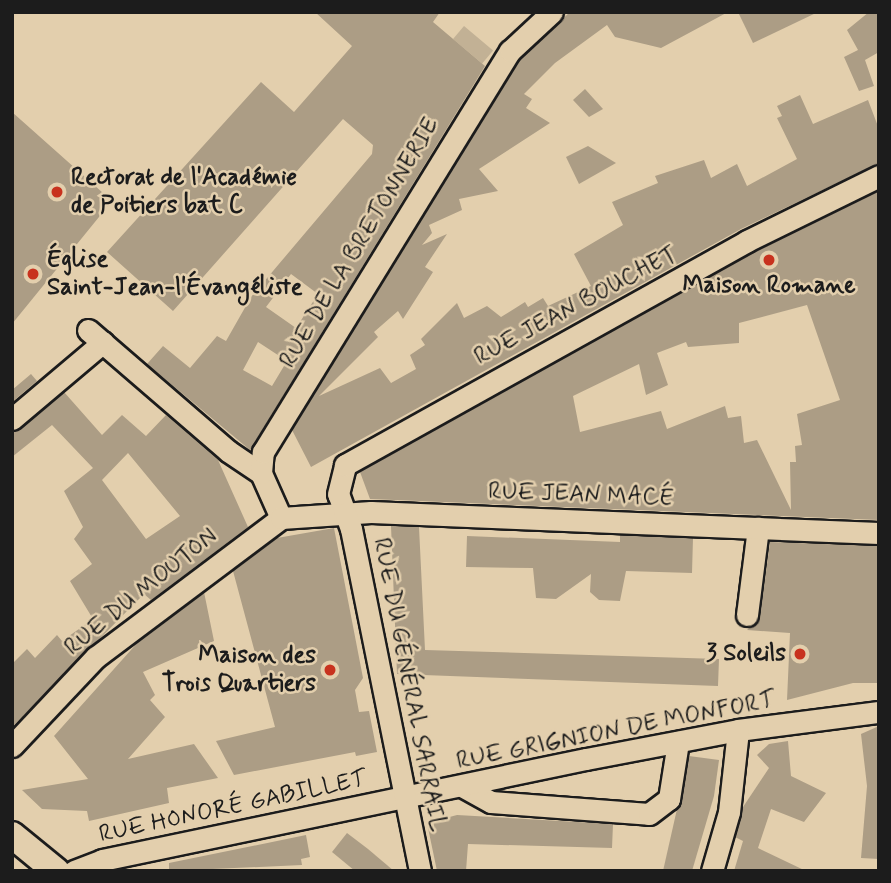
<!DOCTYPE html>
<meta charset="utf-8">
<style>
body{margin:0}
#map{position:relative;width:891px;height:883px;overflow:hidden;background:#e3cfad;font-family:Mynerve,sans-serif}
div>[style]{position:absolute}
.green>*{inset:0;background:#c2b195;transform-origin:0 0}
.building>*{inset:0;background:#ac9d85}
.roads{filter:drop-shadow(2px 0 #1c1c1c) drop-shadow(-2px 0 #1c1c1c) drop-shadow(0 2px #1c1c1c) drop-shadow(0 -2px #1c1c1c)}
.minor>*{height:21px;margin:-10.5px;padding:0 10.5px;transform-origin:10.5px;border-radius:10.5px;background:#e3cfad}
.major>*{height:26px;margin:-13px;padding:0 13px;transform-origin:13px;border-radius:13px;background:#e3cfad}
.dots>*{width:19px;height:19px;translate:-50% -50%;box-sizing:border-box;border:4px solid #e3cfad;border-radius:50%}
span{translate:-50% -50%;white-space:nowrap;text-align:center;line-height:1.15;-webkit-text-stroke:5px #e3cfad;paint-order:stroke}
.poi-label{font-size:24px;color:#1c1c1c;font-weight:700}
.left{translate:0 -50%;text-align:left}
.right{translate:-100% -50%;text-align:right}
.street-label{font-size:24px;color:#1c1c1c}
.frame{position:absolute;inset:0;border:14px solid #1c1c1c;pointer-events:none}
</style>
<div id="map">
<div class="green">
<div style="left:464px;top:26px;width:38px;height:17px;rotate:40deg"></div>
</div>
<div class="building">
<div style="clip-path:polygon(evenodd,315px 12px,440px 12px,433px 22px,485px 66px,250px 450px,147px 364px,163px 346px,190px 368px,217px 336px,226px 341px,251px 297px,372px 154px,373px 145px,343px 119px,173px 311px,107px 252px,261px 82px,294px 112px,352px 46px,315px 12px,291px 274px,318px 294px,296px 328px,266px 307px,291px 274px,315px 12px,258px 342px,287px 361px,272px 386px,243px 370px,258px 342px)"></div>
<div style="clip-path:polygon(570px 12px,728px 12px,661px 48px,615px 37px,607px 25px,555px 63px,524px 94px,532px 99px,526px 108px,550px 123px,479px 169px,498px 191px,459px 199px,462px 210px,429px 225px,432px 233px,422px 245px,447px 234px,425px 267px,433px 272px,403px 319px,398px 311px,374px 332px,378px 337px,319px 396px,380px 368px,391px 383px,416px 369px,410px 355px,425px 345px,421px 339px,457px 303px,464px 318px,487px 306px,501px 317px,525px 302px,528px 307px,543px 298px,548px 306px,591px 286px,574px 254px,623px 225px,612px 202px,658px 183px,655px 176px,704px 160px,711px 178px,737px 164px,747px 186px,797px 159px,777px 118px,782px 116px,777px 106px,800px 95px,813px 124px,868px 100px,879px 129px,879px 163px,741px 229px,311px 467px,292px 430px,520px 59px)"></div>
<div style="clip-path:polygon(738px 12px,818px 12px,753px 43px)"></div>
<div style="clip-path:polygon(869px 12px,879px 12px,879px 52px,865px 60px,874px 86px,859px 91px,844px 57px,858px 50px,847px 30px)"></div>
<div style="clip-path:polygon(585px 89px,603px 109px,589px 117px,573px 100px)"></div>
<div style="clip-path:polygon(12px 112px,112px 201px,12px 324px,14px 226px)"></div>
<div style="clip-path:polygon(588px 146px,616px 163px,579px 184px,566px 157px)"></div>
<div style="clip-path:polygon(evenodd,879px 191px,879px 520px,370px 499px,360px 472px,753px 253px,879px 191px,807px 305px,840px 400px,797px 414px,802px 445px,795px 446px,796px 462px,790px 462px,791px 510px,757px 440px,744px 443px,741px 416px,728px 418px,725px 406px,667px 429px,661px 411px,580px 432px,573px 396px,639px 364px,646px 395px,668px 385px,657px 353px,686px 342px,688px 347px,739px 343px,739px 323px,807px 305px)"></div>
<div style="clip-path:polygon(31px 374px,37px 381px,12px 402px,12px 390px)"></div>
<div style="clip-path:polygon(evenodd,64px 392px,102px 435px,122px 415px,146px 436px,166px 415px,218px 460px,248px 527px,151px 600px,144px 594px,12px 727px,12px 664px,27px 649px,35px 658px,57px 635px,62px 641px,93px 619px,70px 581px,92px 564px,74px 539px,83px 527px,64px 491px,93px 468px,52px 425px,12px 457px,12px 432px,64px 392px,128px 453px,180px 516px,146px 539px,102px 480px,128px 453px)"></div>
<div style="clip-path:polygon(391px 526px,419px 527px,425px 650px,719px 659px,718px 686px,397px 674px)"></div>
<div style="clip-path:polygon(334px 528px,363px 678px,355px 690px,359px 712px,369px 711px,377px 752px,356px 756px,355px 752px,234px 775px,216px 741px,275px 727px,233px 571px,277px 538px)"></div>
<div style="clip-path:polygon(620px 535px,693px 538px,692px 573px,626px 571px,620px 601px,599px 600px,590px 592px,591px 574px,556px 599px,536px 598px,533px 568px,466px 567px,467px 536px,620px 542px)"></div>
<div style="clip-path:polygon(770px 542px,879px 546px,879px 683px,853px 683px,787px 700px,790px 633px,747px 630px,760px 617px)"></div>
<div style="clip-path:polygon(204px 592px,214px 641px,143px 672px,155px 695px,150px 700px,165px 717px,128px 759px,194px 744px,218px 778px,167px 788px,169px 803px,89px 821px,87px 811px,42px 809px,22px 790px,88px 779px,54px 736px,139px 641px)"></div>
<div style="clip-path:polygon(879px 726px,879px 859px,861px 858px,867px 786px,861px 734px)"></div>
<div style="clip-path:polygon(788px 741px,791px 776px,826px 793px,804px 822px,771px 809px,758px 848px,806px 871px,734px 871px,743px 841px,735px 837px,743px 807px,769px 768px,757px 755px,769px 744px)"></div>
<div style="clip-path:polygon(689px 756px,719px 760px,714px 796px,692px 871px,663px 871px)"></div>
<div style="clip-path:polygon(457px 815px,613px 824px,612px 848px,468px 844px,466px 871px,437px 871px,427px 823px)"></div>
<div style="clip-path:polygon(347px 833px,368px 849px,394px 871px,355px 871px,332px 852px)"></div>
<div style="clip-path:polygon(306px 835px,310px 857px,301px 859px,302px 865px,169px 871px,169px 863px)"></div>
</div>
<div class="roads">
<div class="minor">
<div style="left:88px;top:330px;width:185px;rotate:40.8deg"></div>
<div style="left:228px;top:451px;width:40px;rotate:34deg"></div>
<div style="left:12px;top:419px;width:119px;rotate:-40.2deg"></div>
<div style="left:281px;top:518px;width:49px;rotate:-114deg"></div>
<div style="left:261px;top:473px;width:21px;rotate:-85deg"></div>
<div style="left:263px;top:452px;width:471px;rotate:-58.4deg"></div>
<div style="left:510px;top:51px;width:57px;rotate:-42.9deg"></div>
<div style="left:747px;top:615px;width:88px;rotate:-82.8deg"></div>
<div style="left:12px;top:746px;width:122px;rotate:-46.7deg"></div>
<div style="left:96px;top:657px;width:231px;rotate:-36.9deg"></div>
<div style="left:281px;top:518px;width:90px;rotate:-3.8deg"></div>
<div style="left:371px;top:512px;width:508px;rotate:2.37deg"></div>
<div style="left:462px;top:786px;width:33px;rotate:29deg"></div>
<div style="left:491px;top:802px;width:158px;rotate:4.3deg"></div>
<div style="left:649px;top:814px;width:25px;rotate:-37deg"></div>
<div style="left:669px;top:799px;width:58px;rotate:-81deg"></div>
<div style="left:74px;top:871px;width:30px;rotate:-21deg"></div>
<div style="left:102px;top:860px;width:494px;rotate:-11.8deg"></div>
<div style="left:586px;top:759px;width:155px;rotate:-10.8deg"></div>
<div style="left:738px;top:730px;width:142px;rotate:-7.3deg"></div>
<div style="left:420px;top:871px;width:349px;rotate:-101.4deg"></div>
<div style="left:351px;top:529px;width:37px;rotate:-110deg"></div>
<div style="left:338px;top:494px;width:30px;rotate:-76deg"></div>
<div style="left:345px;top:465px;width:460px;rotate:-29.1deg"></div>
<div style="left:747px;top:241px;width:147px;rotate:-26.2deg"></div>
<div style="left:712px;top:871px;width:61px;rotate:-73.9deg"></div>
<div style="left:729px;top:812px;width:82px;rotate:-83.7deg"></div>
</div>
<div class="major">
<div style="left:12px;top:835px;width:57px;rotate:39.3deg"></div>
</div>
</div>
<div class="dots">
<div style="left:57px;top:192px;background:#c8321e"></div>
<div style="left:769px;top:260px;background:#c8321e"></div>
<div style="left:33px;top:274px;background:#c8321e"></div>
<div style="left:800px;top:654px;background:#c8321e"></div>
<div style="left:330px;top:670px;background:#c8321e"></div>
</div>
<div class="poi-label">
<span class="left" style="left:71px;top:192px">Rectorat de l'Académie<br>de Poitiers bat C</span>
<span class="left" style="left:47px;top:274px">Église<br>Saint-Jean-l'Évangéliste</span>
<span style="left:769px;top:286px">Maison Romane</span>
<span class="right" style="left:786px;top:654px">3 Soleils</span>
<span class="right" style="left:316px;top:670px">Maison des<br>Trois Quartiers</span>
</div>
<div class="street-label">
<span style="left:360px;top:243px;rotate:-59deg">RUE DE LA BRETONNERIE</span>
<span style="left:576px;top:306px;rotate:-28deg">RUE JEAN BOUCHET</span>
<span style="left:581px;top:495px;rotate:2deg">RUE JEAN MACÉ</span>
<span style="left:141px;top:592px;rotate:-39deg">RUE DU MOUTON</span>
<span style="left:409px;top:685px;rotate:79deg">RUE DU GÉNÉRAL SARRAIL</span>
<span style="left:616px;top:731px;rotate:-11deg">RUE GRIGNION DE MONFORT</span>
<span style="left:233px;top:807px;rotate:-12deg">RUE HONORÉ GABILLET</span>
</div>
<div class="frame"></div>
</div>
